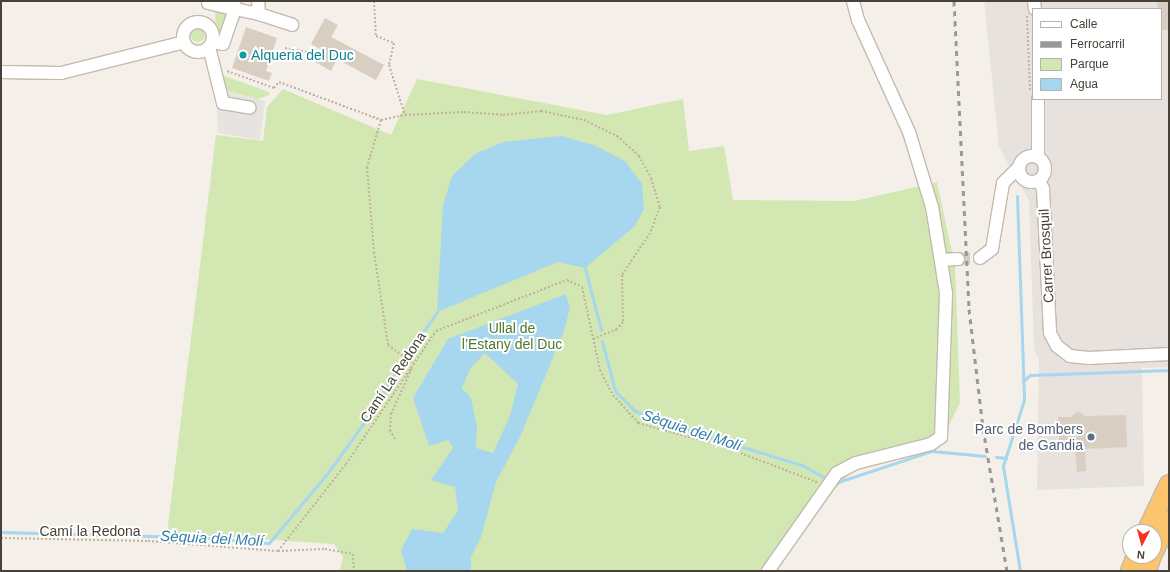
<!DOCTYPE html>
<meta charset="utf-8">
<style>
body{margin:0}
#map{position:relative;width:1170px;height:572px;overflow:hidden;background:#f4f0e9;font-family:Helvetica,sans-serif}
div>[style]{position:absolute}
.industrial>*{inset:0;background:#e7e2de}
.green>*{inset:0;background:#d3e7b3}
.round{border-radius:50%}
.parking>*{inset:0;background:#e6e3e1}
.water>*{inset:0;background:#a7d6ef}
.stream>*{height:3px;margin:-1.5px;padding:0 1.5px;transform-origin:1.5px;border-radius:1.5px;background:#a7d6ef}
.building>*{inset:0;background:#d9cec2}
.minor-tunnel>*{height:12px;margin-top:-6px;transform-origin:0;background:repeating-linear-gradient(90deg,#d2cdc5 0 12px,transparent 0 18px)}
.path>*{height:2px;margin-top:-1px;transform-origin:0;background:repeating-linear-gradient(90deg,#c1b29d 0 2px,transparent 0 4px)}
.roads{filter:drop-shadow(1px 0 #c3baaf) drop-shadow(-1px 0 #c3baaf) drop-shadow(0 1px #c3baaf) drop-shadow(0 -1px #c3baaf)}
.minor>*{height:12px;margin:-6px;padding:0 6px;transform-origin:6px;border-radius:6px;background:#fff}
.minor>.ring{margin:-6px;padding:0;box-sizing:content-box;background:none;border:12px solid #fff;border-radius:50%}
.highway>*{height:18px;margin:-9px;padding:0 9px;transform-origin:9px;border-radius:9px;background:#fbc46d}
.rail>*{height:3px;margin-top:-1.5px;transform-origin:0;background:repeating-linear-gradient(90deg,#989898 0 5px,transparent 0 10px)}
.dots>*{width:11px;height:11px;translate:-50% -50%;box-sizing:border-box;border:2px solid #fff;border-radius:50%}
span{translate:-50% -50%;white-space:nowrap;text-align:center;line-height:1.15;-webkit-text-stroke:4px #fff;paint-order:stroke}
.culture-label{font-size:14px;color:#0d838f}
.left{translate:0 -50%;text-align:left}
.street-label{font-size:14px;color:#484137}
.park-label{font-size:14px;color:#4d792b}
.service-label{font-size:14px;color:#4e5e75}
.right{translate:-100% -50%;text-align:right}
.water-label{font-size:15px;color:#307daa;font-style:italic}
.frame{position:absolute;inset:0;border:2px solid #484137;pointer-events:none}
.legend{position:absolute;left:1032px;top:8px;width:130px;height:92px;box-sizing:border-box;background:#fff;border:1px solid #b6b3af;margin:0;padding:5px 7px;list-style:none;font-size:12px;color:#484137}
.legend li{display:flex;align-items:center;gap:8px;height:20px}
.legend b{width:20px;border:1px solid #b6b3af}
.north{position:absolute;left:1122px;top:524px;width:40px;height:40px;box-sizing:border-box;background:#fff;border:1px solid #b6b3af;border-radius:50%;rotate:186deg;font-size:11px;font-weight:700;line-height:16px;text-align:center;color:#484137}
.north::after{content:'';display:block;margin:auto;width:14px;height:18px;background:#f6331f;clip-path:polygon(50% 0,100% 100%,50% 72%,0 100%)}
</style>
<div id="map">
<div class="industrial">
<div style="clip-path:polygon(evenodd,984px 1px,1169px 1px,1169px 367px,1142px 368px,1144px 486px,1037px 490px,1039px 360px,1034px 349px,1029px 201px,999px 147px,984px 1px,1033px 9px,1161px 9px,1161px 99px,1033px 99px,1033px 9px)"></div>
</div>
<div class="green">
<div style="clip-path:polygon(215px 10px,229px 12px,220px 40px,216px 38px)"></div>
<div class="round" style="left:191px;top:28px;width:14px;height:14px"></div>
<div style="clip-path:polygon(222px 75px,269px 92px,269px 95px,258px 99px,223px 90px)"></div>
<div style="clip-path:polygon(417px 79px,607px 115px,683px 99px,689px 151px,724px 146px,733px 200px,855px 201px,937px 182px,955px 266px,960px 403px,941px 441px,858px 466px,821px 503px,772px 571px,340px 571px,343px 557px,334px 544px,167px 533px,216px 135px,263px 141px,267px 107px,283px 89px,391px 135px)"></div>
</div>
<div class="parking">
<div style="clip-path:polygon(216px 89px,265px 101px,260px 140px,218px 133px)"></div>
</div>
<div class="water">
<div style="clip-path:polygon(561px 136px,594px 145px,625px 161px,642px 184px,644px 209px,635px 226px,585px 268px,558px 262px,437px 312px,443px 205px,452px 176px,475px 154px,503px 142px)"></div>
<div style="clip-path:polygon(evenodd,566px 294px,570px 308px,564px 331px,520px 437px,496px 482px,481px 537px,471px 557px,471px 571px,407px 571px,401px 550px,412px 529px,443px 533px,458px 511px,455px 487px,431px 480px,453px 448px,448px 440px,429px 446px,413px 398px,448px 339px,566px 294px,485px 353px,518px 384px,510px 416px,493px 453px,476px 448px,477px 427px,471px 398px,462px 388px,470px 369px,485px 353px)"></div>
</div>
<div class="stream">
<div style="left:1017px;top:196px;width:204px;rotate:88deg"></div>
<div style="left:1024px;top:400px;width:69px;rotate:107.7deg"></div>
<div style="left:1003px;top:466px;width:106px;rotate:80.8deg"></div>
<div style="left:585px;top:268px;width:64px;rotate:75.5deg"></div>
<div style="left:602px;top:341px;width:52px;rotate:75.4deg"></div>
<div style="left:615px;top:391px;width:27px;rotate:45deg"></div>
<div style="left:634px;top:410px;width:16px;rotate:30deg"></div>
<div style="left:648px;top:418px;width:161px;rotate:17deg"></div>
<div style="left:802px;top:465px;width:25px;rotate:29deg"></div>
<div style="left:409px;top:352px;width:49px;rotate:-55deg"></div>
<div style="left:1023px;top:381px;width:9px;rotate:-41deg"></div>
<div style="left:1030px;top:375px;width:139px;rotate:-2.1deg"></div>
<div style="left:996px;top:457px;width:10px;rotate:6deg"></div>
<div style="left:838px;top:482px;width:99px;rotate:-18.3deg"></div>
<div style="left:932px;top:451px;width:53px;rotate:5.4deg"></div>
<div style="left:1px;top:532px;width:197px;rotate:1.5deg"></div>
<div style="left:198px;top:537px;width:71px;rotate:4.8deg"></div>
<div style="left:269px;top:543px;width:90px;rotate:-50deg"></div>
<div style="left:327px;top:474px;width:79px;rotate:-54.3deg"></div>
<div style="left:373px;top:410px;width:58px;rotate:-59deg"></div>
</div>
<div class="building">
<div style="clip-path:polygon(1157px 1px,1169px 1px,1169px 30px,1161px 30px)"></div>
<div style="clip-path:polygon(325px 18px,338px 25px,331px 37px,384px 65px,376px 80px,337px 59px,331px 71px,315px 62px,322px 50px,311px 44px)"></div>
<div style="clip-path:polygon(246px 27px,277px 38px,266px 71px,272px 73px,269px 81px,232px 68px)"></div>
<div style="clip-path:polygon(1078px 411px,1085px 416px,1126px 415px,1127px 447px,1085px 449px,1086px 471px,1077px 472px,1074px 440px,1059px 440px,1058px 417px,1071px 417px)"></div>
</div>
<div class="minor-tunnel">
<div style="left:958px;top:259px;width:22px;rotate:-3deg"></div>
</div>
<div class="path">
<div style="left:374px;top:1px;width:35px;rotate:87deg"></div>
<div style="left:376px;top:36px;width:19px;rotate:21deg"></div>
<div style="left:394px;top:43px;width:23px;rotate:103deg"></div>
<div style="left:389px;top:65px;width:52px;rotate:72.3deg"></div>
<div style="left:1027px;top:16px;width:76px;rotate:87.7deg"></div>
<div style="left:285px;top:48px;width:36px;rotate:10deg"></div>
<div style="left:227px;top:71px;width:50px;rotate:19.9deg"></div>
<div style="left:274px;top:88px;width:8px;rotate:-50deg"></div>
<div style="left:279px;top:82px;width:109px;rotate:20.4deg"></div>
<div style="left:381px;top:120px;width:25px;rotate:-12deg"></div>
<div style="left:405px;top:115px;width:59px;rotate:-2.9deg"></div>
<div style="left:464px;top:112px;width:39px;rotate:4deg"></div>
<div style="left:503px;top:115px;width:38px;rotate:-6deg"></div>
<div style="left:541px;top:111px;width:44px;rotate:11.8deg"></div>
<div style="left:584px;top:120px;width:37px;rotate:26deg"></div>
<div style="left:617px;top:136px;width:30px;rotate:42deg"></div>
<div style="left:639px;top:156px;width:25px;rotate:61deg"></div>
<div style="left:651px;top:178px;width:30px;rotate:73deg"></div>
<div style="left:660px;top:207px;width:28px;rotate:111deg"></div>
<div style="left:650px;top:233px;width:50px;rotate:123.7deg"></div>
<div style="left:622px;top:275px;width:47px;rotate:88.8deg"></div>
<div style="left:623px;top:322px;width:9px;rotate:131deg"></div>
<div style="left:617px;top:329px;width:26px;rotate:157deg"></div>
<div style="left:381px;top:120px;width:49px;rotate:106.6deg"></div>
<div style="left:367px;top:167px;width:85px;rotate:85.3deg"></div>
<div style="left:374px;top:252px;width:94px;rotate:81.4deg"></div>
<div style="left:388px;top:345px;width:32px;rotate:36deg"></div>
<div style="left:395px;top:439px;width:9px;rotate:-122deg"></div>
<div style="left:390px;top:431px;width:17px;rotate:-87deg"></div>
<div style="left:391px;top:414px;width:51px;rotate:-65.5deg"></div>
<div style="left:1px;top:538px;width:147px;rotate:1.2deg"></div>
<div style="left:148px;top:541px;width:130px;rotate:4.4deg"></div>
<div style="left:278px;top:551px;width:47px;rotate:-2.4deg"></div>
<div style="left:325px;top:549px;width:28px;rotate:10deg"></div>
<div style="left:353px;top:554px;width:17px;rotate:87deg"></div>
<div style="left:278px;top:551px;width:110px;rotate:-52deg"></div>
<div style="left:346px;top:464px;width:161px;rotate:-55.9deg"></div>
<div style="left:436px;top:331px;width:141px;rotate:-21.3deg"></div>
<div style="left:567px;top:280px;width:17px;rotate:25deg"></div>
<div style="left:582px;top:287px;width:85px;rotate:77.8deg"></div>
<div style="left:600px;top:370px;width:28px;rotate:63deg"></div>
<div style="left:613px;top:395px;width:38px;rotate:48deg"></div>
<div style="left:638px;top:423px;width:87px;rotate:15.3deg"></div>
<div style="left:722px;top:446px;width:102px;rotate:20.8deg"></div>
<div style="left:31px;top:571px;width:1px;rotate:-90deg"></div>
</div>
<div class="roads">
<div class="minor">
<div style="left:1034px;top:1px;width:8px;rotate:83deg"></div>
<div style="left:208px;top:3px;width:28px;rotate:13deg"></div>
<div style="left:235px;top:9px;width:8px;rotate:-97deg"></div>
<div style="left:259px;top:14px;width:35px;rotate:18deg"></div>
<div class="ring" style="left:183px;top:22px;width:18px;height:18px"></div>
<div style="left:212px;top:42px;width:11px;rotate:10deg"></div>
<div style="left:223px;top:44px;width:37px;rotate:-71deg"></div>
<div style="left:235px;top:9px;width:25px;rotate:12deg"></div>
<div style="left:259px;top:14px;width:13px;rotate:-94deg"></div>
<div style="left:209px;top:47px;width:58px;rotate:76deg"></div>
<div style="left:223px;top:103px;width:27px;rotate:10deg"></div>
<div style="left:1px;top:72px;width:60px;rotate:1deg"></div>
<div style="left:61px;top:73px;width:127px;rotate:-14.1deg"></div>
<div class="ring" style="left:1019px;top:156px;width:14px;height:14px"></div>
<div style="left:1038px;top:157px;width:58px;rotate:-90deg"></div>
<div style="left:1039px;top:180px;width:10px;rotate:66deg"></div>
<div style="left:1043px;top:189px;width:144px;rotate:87.2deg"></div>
<div style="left:1050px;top:333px;width:15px;rotate:62deg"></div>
<div style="left:1057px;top:346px;width:16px;rotate:38deg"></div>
<div style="left:1070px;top:356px;width:19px;rotate:6deg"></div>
<div style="left:1089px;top:358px;width:80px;rotate:-2.9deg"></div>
<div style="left:980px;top:258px;width:15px;rotate:-37deg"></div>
<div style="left:992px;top:249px;width:67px;rotate:-80.5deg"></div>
<div style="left:1003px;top:183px;width:21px;rotate:-45deg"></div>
<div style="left:941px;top:260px;width:17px;rotate:-3deg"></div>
<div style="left:768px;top:571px;width:120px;rotate:-54.9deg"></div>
<div style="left:837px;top:473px;width:21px;rotate:-28deg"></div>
<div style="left:856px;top:463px;width:77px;rotate:-14.2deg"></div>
<div style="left:931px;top:444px;width:12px;rotate:-35deg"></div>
<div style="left:941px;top:437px;width:144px;rotate:-88deg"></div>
<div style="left:946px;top:293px;width:87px;rotate:-99.2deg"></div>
<div style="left:932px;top:207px;width:78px;rotate:-107deg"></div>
<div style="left:909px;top:132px;width:123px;rotate:-114.5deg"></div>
<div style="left:858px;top:20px;width:20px;rotate:-105deg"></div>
</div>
<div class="highway">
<div style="left:1146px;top:532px;width:53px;rotate:-64.4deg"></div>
<div style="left:1154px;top:552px;width:35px;rotate:-65deg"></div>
<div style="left:1130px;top:571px;width:16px;rotate:-68deg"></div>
<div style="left:1147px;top:571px;width:16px;rotate:-72deg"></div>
</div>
</div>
<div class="rail">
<div style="left:954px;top:1px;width:308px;rotate:87.2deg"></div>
<div style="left:969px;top:309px;width:120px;rotate:83.3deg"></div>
<div style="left:983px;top:428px;width:145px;rotate:80.5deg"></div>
</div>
<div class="dots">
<div style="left:243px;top:55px;background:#0f9aa8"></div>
<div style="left:1091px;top:437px;background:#5c6f8a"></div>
</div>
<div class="culture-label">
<span class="left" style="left:251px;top:55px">Alqueria del Duc</span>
</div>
<div class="street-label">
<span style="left:1046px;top:256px;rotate:-93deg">Carrer Brosquil</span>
<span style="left:393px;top:377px;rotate:-56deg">Camí La Redona</span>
<span style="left:90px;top:531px">Camí la Redona</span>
</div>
<div class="park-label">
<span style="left:512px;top:336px">Ullal de<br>l’Estany del Duc</span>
</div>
<div class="service-label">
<span class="right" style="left:1083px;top:437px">Parc de Bombers<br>de Gandia</span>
</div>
<div class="water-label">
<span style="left:692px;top:430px;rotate:18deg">Sèquia del Molí</span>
<span style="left:212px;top:538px;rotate:3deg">Sèquia del Molí</span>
</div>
<div class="frame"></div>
<ul class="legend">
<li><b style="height:5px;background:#fff"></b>Calle</li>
<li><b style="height:5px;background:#989898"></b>Ferrocarril</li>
<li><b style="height:11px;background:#d3e7b3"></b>Parque</li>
<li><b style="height:11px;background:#a7d6ef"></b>Agua</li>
</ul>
<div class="north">N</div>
</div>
